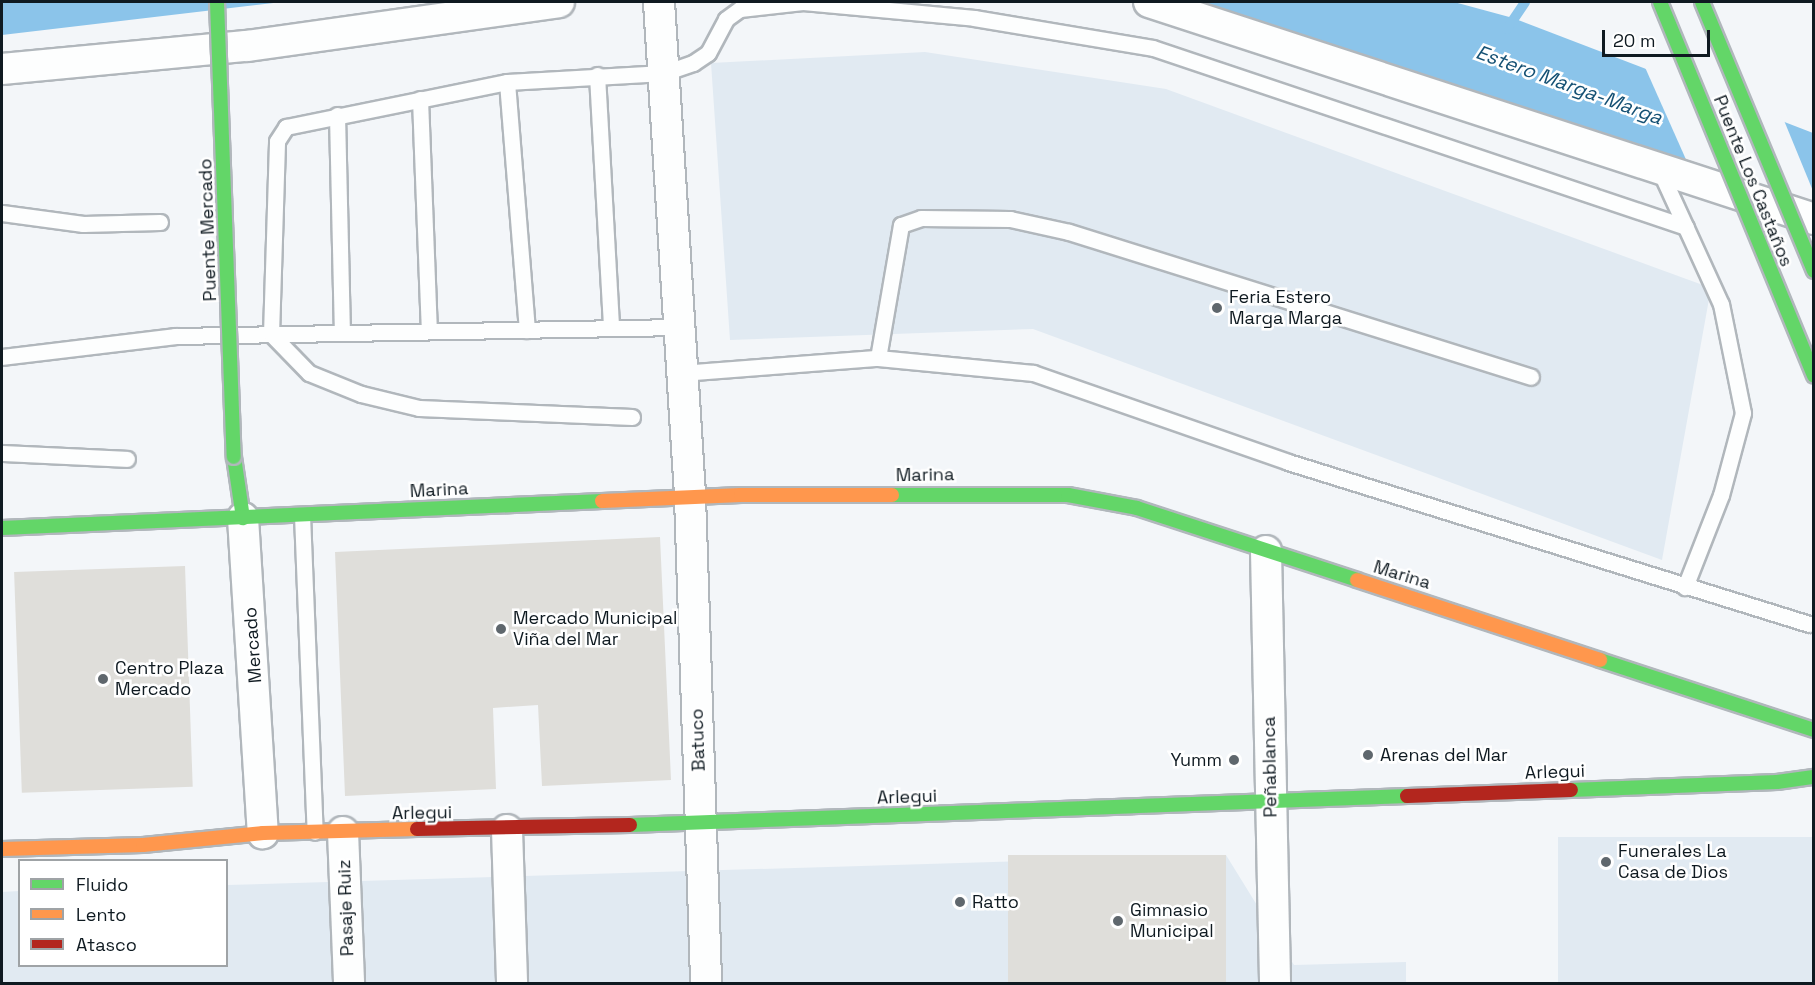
<!DOCTYPE html>
<meta charset="utf-8">
<style>
body{margin:0}
#map{position:relative;width:1815px;height:985px;overflow:hidden;background:#f3f6f9;font-family:"Space Grotesk",sans-serif}
div>[style]{position:absolute}
.built>*{inset:0;background:#e1eaf2;transform-origin:0 0}
.water>*{inset:0;background:#8bc4ea}
.pier>*{inset:0;background:#f3f6f9}
.stream>*{height:10px;margin:-5px;padding:0 5px;transform-origin:5px;border-radius:5px;background:#8bc4ea}
.building>*{inset:0;background:#dfdeda;transform-origin:0 0}
.roads{filter:drop-shadow(2px 0 #b1b7bc) drop-shadow(-2px 0 #b1b7bc) drop-shadow(0 2px #b1b7bc) drop-shadow(0 -2px #b1b7bc)}
.lane>*{height:15px;margin:-7.5px;padding:0 7.5px;transform-origin:7.5px;border-radius:7.5px;background:#fdfefe}
.street>*{height:30px;margin:-15px;padding:0 15px;transform-origin:15px;border-radius:15px;background:#fdfefe}
.fast>*{height:14px;margin:-7px;padding:0 7px;transform-origin:7px;border-radius:7px;background:#63d668}
.slow>*{height:14px;margin:-7px;padding:0 7px;transform-origin:7px;border-radius:7px;background:#ff974d}
.jam>*{height:14px;margin:-7px;padding:0 7px;transform-origin:7px;border-radius:7px;background:#b3261e}
.bridges{filter:drop-shadow(2px 0 #b1b7bc) drop-shadow(-2px 0 #b1b7bc) drop-shadow(0 2px #b1b7bc) drop-shadow(0 -2px #b1b7bc)}
.fast-bridge>*{height:14px;margin:-7px;padding:0 7px;transform-origin:7px;border-radius:7px;background:#63d668}
.dots>*{width:16px;height:16px;translate:-50% -50%;box-sizing:border-box;border:3px solid #fff;border-radius:50%}
span{translate:-50% -50%;white-space:nowrap;text-align:center;line-height:1.15;-webkit-text-stroke:5px #fff;paint-order:stroke}
.street-label{font-size:18px;color:#0f1a21}
.poi-label{font-size:18px;color:#0f1a21}
.left{translate:0 -50%;text-align:left}
.right{translate:-100% -50%;text-align:right}
.water-label{font-size:20px;color:#155174;font-style:italic}
.frame{position:absolute;inset:0;border:3px solid #0f1a21;pointer-events:none}
.legend{position:absolute;left:18px;top:859px;width:210px;height:108px;box-sizing:border-box;background:#fff;border:2px solid #9fa3a6;margin:0;padding:8px 10px;list-style:none;font-size:18px;color:#0f1a21}
.legend li{display:flex;align-items:center;gap:12px;height:30px}
.legend b{width:30px;border:2px solid #9fa3a6}
.scale{position:absolute;left:1602px;top:30px;width:108px;height:27px;box-sizing:border-box;border:3px solid #0f1a21;border-top:0;padding-left:8px;font-size:18px;line-height:21px;white-space:nowrap;color:#0f1a21;-webkit-text-stroke:4px #fff;paint-order:stroke}
</style>
<div id="map">
<div class="built">
<div style="clip-path:polygon(925px 52px,1166px 89px,1711px 288px,1662px 560px,1033px 329px,730px 340px,711px 63px)"></div>
<div style="left:1813px;top:837px;width:146px;height:255px;rotate:90deg"></div>
<div style="clip-path:polygon(1226px 855px,1294px 965px,1406px 962px,1406px 983px,2px 983px,2px 892px,19px 891px,20px 966px,226px 966px,227px 885px)"></div>
</div>
<div class="water">
<div style="clip-path:polygon(2px 2px,282px 2px,2px 35px)"></div>
<div style="clip-path:polygon(1187px 2px,1454px 2px,1513px 18px,1813px 133px,1813px 205px)"></div>
</div>
<div class="pier">
<div style="clip-path:polygon(1644px 65px,1783px 118px,1813px 191px,1814px 208px,1692px 173px)"></div>
</div>
<div class="stream">
<div style="left:1507px;top:29px;width:32px;rotate:-56deg"></div>
</div>
<div class="building">
<div style="clip-path:polygon(660px 537px,671px 780px,542px 786px,538px 705px,493px 708px,496px 789px,345px 796px,335px 552px)"></div>
<div style="left:185px;top:566px;width:221px;height:171px;rotate:88deg"></div>
<div style="left:1226px;top:855px;width:129px;height:218px;rotate:90deg"></div>
</div>
<div class="roads">
<div class="lane">
<div style="left:597px;top:75px;width:253px;rotate:86.8deg"></div>
<div style="left:507px;top:82px;width:249px;rotate:85.4deg"></div>
<div style="left:420px;top:99px;width:232px;rotate:87.8deg"></div>
<div style="left:337px;top:115px;width:218px;rotate:88.7deg"></div>
<div style="left:1660px;top:171px;width:146px;rotate:65.4deg"></div>
<div style="left:1721px;top:304px;width:111px;rotate:78.6deg"></div>
<div style="left:1743px;top:413px;width:85px;rotate:105deg"></div>
<div style="left:1721px;top:495px;width:99px;rotate:111.4deg"></div>
<div style="left:2px;top:213px;width:82px;rotate:7.7deg"></div>
<div style="left:83px;top:224px;width:77px;rotate:-1.5deg"></div>
<div style="left:2px;top:357px;width:174px;rotate:-6.9deg"></div>
<div style="left:175px;top:336px;width:505px;rotate:-1.02deg"></div>
<div style="left:878px;top:358px;width:135px;rotate:-80.2deg"></div>
<div style="left:901px;top:225px;width:21px;rotate:-19deg"></div>
<div style="left:921px;top:218px;width:89px;rotate:0.6deg"></div>
<div style="left:1010px;top:219px;width:60px;rotate:12.4deg"></div>
<div style="left:1069px;top:232px;width:484px;rotate:17.4deg"></div>
<div style="left:681px;top:373px;width:198px;rotate:-4.4deg"></div>
<div style="left:878px;top:358px;width:156px;rotate:5.5deg"></div>
<div style="left:1033px;top:373px;width:270px;rotate:19.2deg"></div>
<div style="left:1288px;top:462px;width:546px;rotate:17.27deg"></div>
<div style="left:632px;top:417px;width:213px;rotate:-177.6deg"></div>
<div style="left:419px;top:408px;width:60px;rotate:-166.4deg"></div>
<div style="left:361px;top:394px;width:56px;rotate:-158deg"></div>
<div style="left:309px;top:373px;width:54px;rotate:-134.3deg"></div>
<div style="left:271px;top:334px;width:193px;rotate:-88.2deg"></div>
<div style="left:277px;top:141px;width:17px;rotate:-57deg"></div>
<div style="left:286px;top:127px;width:226px;rotate:-11.5deg"></div>
<div style="left:507px;top:82px;width:157px;rotate:-3.3deg"></div>
<div style="left:664px;top:73px;width:31px;rotate:-19deg"></div>
<div style="left:693px;top:63px;width:18px;rotate:-34deg"></div>
<div style="left:708px;top:53px;width:38px;rotate:-62deg"></div>
<div style="left:726px;top:19px;width:17px;rotate:-36deg"></div>
<div style="left:740px;top:9px;width:63px;rotate:-6.3deg"></div>
<div style="left:803px;top:2px;width:172px;rotate:5.3deg"></div>
<div style="left:974px;top:18px;width:181px;rotate:9.5deg"></div>
<div style="left:1153px;top:48px;width:562px;rotate:18.56deg"></div>
<div style="left:2px;top:453px;width:125px;rotate:2.7deg"></div>
<div style="left:302px;top:515px;width:317px;rotate:87.7deg"></div>
</div>
<div class="street">
<div style="left:659px;top:2px;width:496px;rotate:86.4deg"></div>
<div style="left:690px;top:497px;width:487px;rotate:88.1deg"></div>
<div style="left:1149px;top:2px;width:700px;rotate:18.07deg"></div>
<div style="left:2px;top:69px;width:246px;rotate:-5.4deg"></div>
<div style="left:247px;top:46px;width:315px;rotate:-8deg"></div>
<div style="left:243px;top:518px;width:316px;rotate:86.4deg"></div>
<div style="left:1266px;top:551px;width:433px;rotate:88.8deg"></div>
<div style="left:507px;top:830px;width:154px;rotate:88.1deg"></div>
<div style="left:343px;top:832px;width:152px;rotate:87.7deg"></div>
</div>
<div class="fast">
<div style="left:234px;top:457px;width:62px;rotate:81.6deg"></div>
<div style="left:892px;top:495px;width:176px"></div>
<div style="left:1068px;top:495px;width:70px;rotate:10.7deg"></div>
<div style="left:1137px;top:508px;width:231px;rotate:18.1deg"></div>
<div style="left:2px;top:528px;width:601px;rotate:-2.58deg"></div>
<div style="left:1600px;top:660px;width:225px;rotate:18.1deg"></div>
<div style="left:1571px;top:790px;width:206px;rotate:-2.2deg"></div>
<div style="left:1777px;top:782px;width:37px;rotate:-8deg"></div>
<div style="left:630px;top:825px;width:778px;rotate:-2.14deg"></div>
</div>
<div class="slow">
<div style="left:602px;top:501px;width:139px;rotate:-2.5deg"></div>
<div style="left:741px;top:495px;width:151px"></div>
<div style="left:1357px;top:580px;width:256px;rotate:18.2deg"></div>
<div style="left:2px;top:849px;width:141px;rotate:-1.6deg"></div>
<div style="left:143px;top:845px;width:121px;rotate:-5.7deg"></div>
<div style="left:263px;top:833px;width:154px;rotate:-1.5deg"></div>
</div>
<div class="jam">
<div style="left:1407px;top:796px;width:164px;rotate:-2.1deg"></div>
<div style="left:417px;top:829px;width:213px;rotate:-1.1deg"></div>
</div>
</div>
<div class="bridges">
<div class="fast-bridge">
<div style="left:217px;top:2px;width:455px;rotate:87.9deg"></div>
<div style="left:1660px;top:2px;width:404px;rotate:67.6deg"></div>
<div style="left:1702px;top:2px;width:291px;rotate:67.4deg"></div>
</div>
</div>
<div class="dots">
<div style="left:1217px;top:308px;background:#5f676d"></div>
<div style="left:501px;top:629px;background:#5f676d"></div>
<div style="left:103px;top:679px;background:#5f676d"></div>
<div style="left:1368px;top:755px;background:#5f676d"></div>
<div style="left:1234px;top:760px;background:#5f676d"></div>
<div style="left:1606px;top:862px;background:#5f676d"></div>
<div style="left:960px;top:902px;background:#5f676d"></div>
<div style="left:1118px;top:921px;background:#5f676d"></div>
</div>
<div class="street-label">
<span style="left:1753px;top:181px;rotate:68deg">Puente Los Castaños</span>
<span style="left:208px;top:230px;rotate:-92deg">Puente Mercado</span>
<span style="left:925px;top:475px;rotate:-1deg">Marina</span>
<span style="left:439px;top:490px;rotate:-3deg">Marina</span>
<span style="left:1402px;top:575px;rotate:17deg">Marina</span>
<span style="left:253px;top:645px;rotate:-94deg">Mercado</span>
<span style="left:698px;top:740px;rotate:-92deg">Batuco</span>
<span style="left:1270px;top:767px;rotate:-91deg">Peñablanca</span>
<span style="left:1555px;top:772px;rotate:-2deg">Arlegui</span>
<span style="left:907px;top:797px;rotate:-2deg">Arlegui</span>
<span style="left:422px;top:813px;rotate:-1deg">Arlegui</span>
<span style="left:346px;top:908px;rotate:-92deg">Pasaje Ruiz</span>
</div>
<div class="poi-label">
<span class="left" style="left:1229px;top:308px">Feria Estero<br>Marga Marga</span>
<span class="left" style="left:513px;top:629px">Mercado Municipal<br>Viña del Mar</span>
<span class="left" style="left:115px;top:679px">Centro Plaza<br>Mercado</span>
<span class="left" style="left:1380px;top:755px">Arenas del Mar</span>
<span class="right" style="left:1222px;top:760px">Yumm</span>
<span class="left" style="left:1618px;top:862px">Funerales La<br>Casa de Dios</span>
<span class="left" style="left:972px;top:902px">Ratto</span>
<span class="left" style="left:1130px;top:921px">Gimnasio<br>Municipal</span>
</div>
<div class="water-label">
<span style="left:1569px;top:85px;rotate:20deg">Estero Marga-Marga</span>
</div>
<div class="frame"></div>
<ul class="legend">
<li><b style="height:8px;background:#63d668"></b>Fluido</li>
<li><b style="height:8px;background:#ff974d"></b>Lento</li>
<li><b style="height:8px;background:#b3261e"></b>Atasco</li>
</ul>
<div class="scale">20 m</div>
</div>
